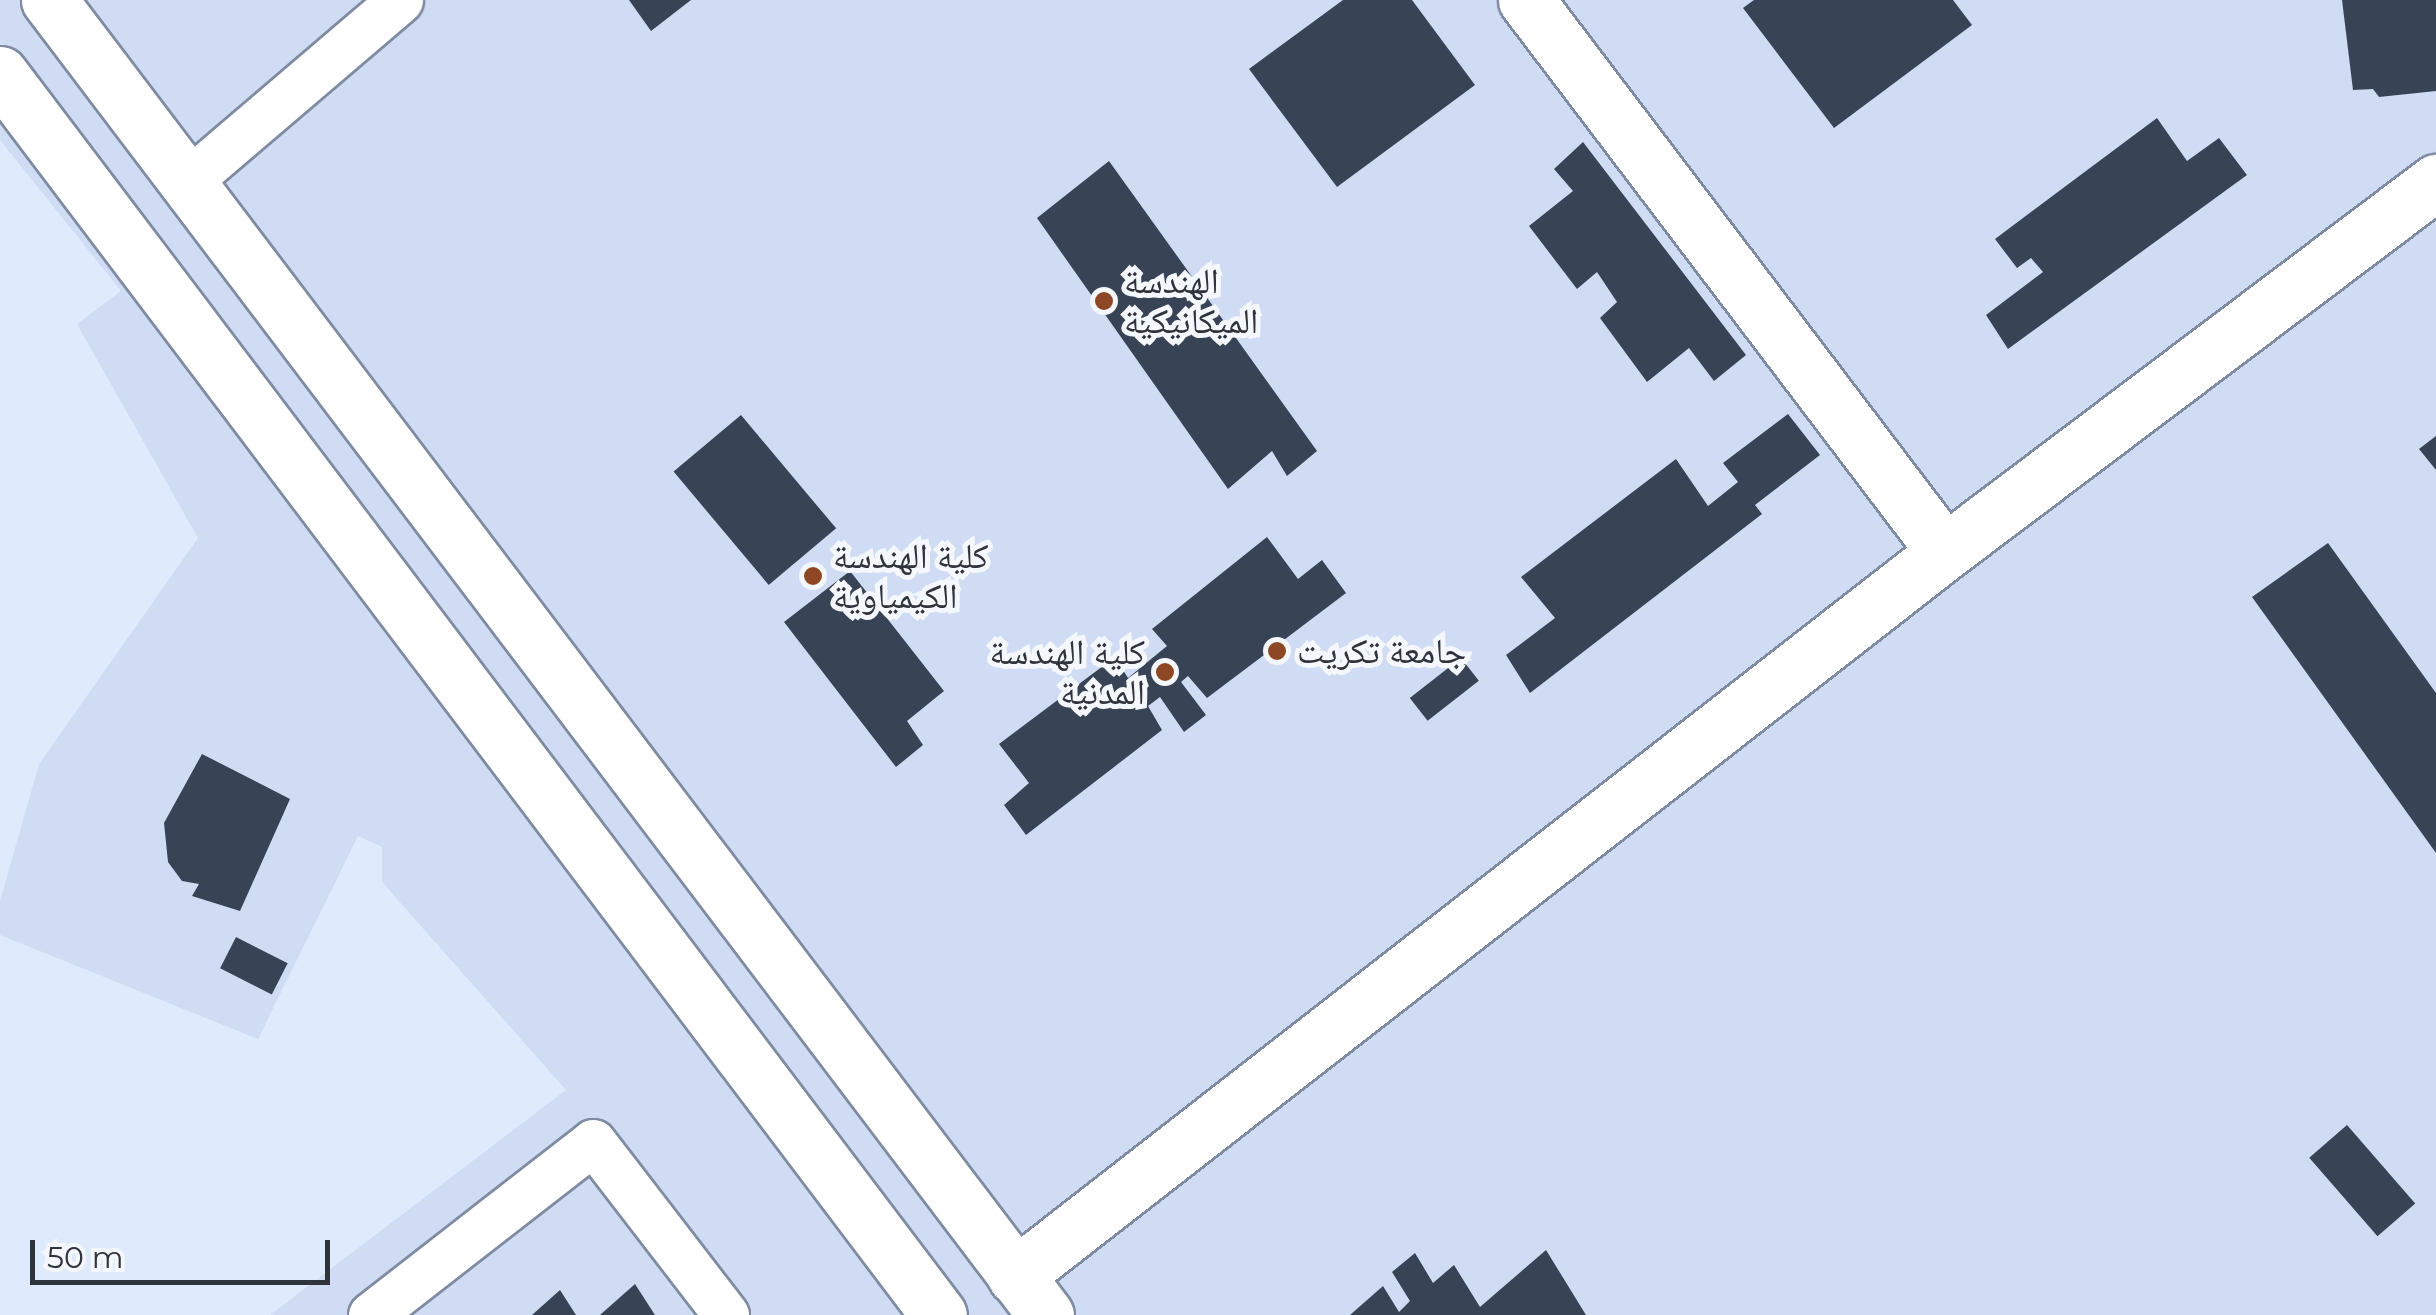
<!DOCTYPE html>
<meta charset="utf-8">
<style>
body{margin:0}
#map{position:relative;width:2436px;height:1315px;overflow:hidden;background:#e0eafd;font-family:Montserrat,"Noto Naskh Arabic",sans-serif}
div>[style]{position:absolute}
.built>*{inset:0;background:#cfdcf3}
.building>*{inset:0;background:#394356;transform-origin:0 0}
.roads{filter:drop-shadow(2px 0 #7f8ba1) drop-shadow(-2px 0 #7f8ba1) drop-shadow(0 2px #7f8ba1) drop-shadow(0 -2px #7f8ba1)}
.minor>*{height:45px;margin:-22.5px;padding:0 22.5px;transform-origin:22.5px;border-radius:22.5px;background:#fff}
.tertiary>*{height:55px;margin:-27.5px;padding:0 27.5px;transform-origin:27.5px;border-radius:27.5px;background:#fff}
.dots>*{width:28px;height:28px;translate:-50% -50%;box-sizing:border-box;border:5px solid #f4f7fb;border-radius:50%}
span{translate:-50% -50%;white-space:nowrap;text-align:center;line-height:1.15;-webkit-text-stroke:10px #f4f7fb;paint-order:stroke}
.poi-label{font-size:35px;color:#2e333c}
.left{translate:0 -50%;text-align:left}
.right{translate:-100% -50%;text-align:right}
.scale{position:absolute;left:30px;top:1240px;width:300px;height:45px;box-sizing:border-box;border:5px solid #2e333c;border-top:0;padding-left:12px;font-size:30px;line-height:35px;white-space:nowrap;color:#2e333c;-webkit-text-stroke:8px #f4f7fb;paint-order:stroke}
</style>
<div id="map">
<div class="built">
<div style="clip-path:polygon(0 0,2436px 0,2436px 1315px,270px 1315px,566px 1090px,382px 882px,382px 847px,358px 836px,258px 1039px,0 935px,0 901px,39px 764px,198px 538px,77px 324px,121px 291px,0 140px)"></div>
</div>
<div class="building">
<div style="clip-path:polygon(629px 0,691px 0,651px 31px)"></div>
<div style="clip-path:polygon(1343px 0,1412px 0,1475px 85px,1337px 187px,1249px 69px)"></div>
<div style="clip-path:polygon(1754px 0,1953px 0,1972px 25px,1834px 128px,1743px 8px)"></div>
<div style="clip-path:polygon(2342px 0,2436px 0,2436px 91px,2379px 97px,2373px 89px,2353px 90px)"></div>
<div style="clip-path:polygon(2157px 118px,2187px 161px,2219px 138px,2247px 175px,2008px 349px,1986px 315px,2043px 272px,2031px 258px,2017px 268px,1995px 239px)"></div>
<div style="clip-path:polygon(1583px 142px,1746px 355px,1714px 381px,1689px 348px,1647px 382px,1600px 318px,1617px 302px,1597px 272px,1577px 289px,1529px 226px,1573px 191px,1554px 169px)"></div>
<div style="clip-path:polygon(1109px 161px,1317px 451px,1287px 476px,1272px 451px,1228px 489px,1037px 218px)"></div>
<div style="clip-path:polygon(1788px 414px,1820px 455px,1755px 505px,1762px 514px,1530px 693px,1506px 655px,1555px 618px,1521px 577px,1676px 459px,1708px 506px,1738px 482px,1723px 463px)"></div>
<div style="left:741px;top:415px;width:148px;height:88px;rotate:50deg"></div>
<div style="clip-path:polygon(2436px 436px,2436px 470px,2419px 449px)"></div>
<div style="clip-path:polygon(1267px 537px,1298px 579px,1322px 560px,1346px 593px,1207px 698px,1188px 676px,1181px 682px,1206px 715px,1184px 732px,1160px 697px,1148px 706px,1162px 730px,1026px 835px,1004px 805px,1029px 783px,999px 744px,1115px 657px,1128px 678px,1167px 646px,1152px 629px)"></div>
<div style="clip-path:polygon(2328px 543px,2436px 693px,2436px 853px,2252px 597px)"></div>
<div style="clip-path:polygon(850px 571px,944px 691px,907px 721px,923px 745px,896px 767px,784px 622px)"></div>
<div style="left:1461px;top:658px;width:29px;height:65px;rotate:52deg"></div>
<div style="clip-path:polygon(202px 754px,290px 799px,240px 911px,192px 896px,199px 884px,182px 881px,168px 862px,164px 823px)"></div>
<div style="left:236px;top:937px;width:58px;height:35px;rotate:27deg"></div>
<div style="left:2347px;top:1125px;width:104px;height:50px;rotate:49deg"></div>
<div style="clip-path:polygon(1546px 1250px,1586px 1315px,1350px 1315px,1383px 1286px,1399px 1312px,1410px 1301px,1392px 1272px,1415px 1253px,1433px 1283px,1454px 1265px,1480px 1307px)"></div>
<div style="clip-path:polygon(635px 1284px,655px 1315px,600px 1315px)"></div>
<div style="clip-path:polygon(560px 1290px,576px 1315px,532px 1315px)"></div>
</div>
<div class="roads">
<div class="minor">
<div style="left:187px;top:182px;width:280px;rotate:-40.5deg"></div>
<div style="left:371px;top:1315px;width:281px;rotate:-37.9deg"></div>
<div style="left:593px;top:1142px;width:218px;rotate:52.4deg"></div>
</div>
<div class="tertiary">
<div style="left:49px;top:0;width:1650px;rotate:52.83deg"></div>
<div style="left:1526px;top:0;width:693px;rotate:52.8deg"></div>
<div style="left:0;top:74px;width:1556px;rotate:52.89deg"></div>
<div style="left:1015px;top:1276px;width:1179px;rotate:-37.9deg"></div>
<div style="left:1945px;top:552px;width:615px;rotate:-37deg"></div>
</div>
</div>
<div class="dots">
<div style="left:1104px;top:301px;background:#8e4724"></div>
<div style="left:813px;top:576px;background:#8e4724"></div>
<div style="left:1277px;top:651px;background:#8e4724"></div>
<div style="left:1165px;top:672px;background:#8e4724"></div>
</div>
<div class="poi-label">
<span class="left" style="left:1124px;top:301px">الهندسة<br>الميكانيكية</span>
<span class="left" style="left:833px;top:576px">كلية الهندسة<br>الكيمياوية</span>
<span class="left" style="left:1297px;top:651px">جامعة تكريت</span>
<span class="right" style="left:1145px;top:672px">كلية الهندسة<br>المدنية</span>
</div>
<div class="scale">50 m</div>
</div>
